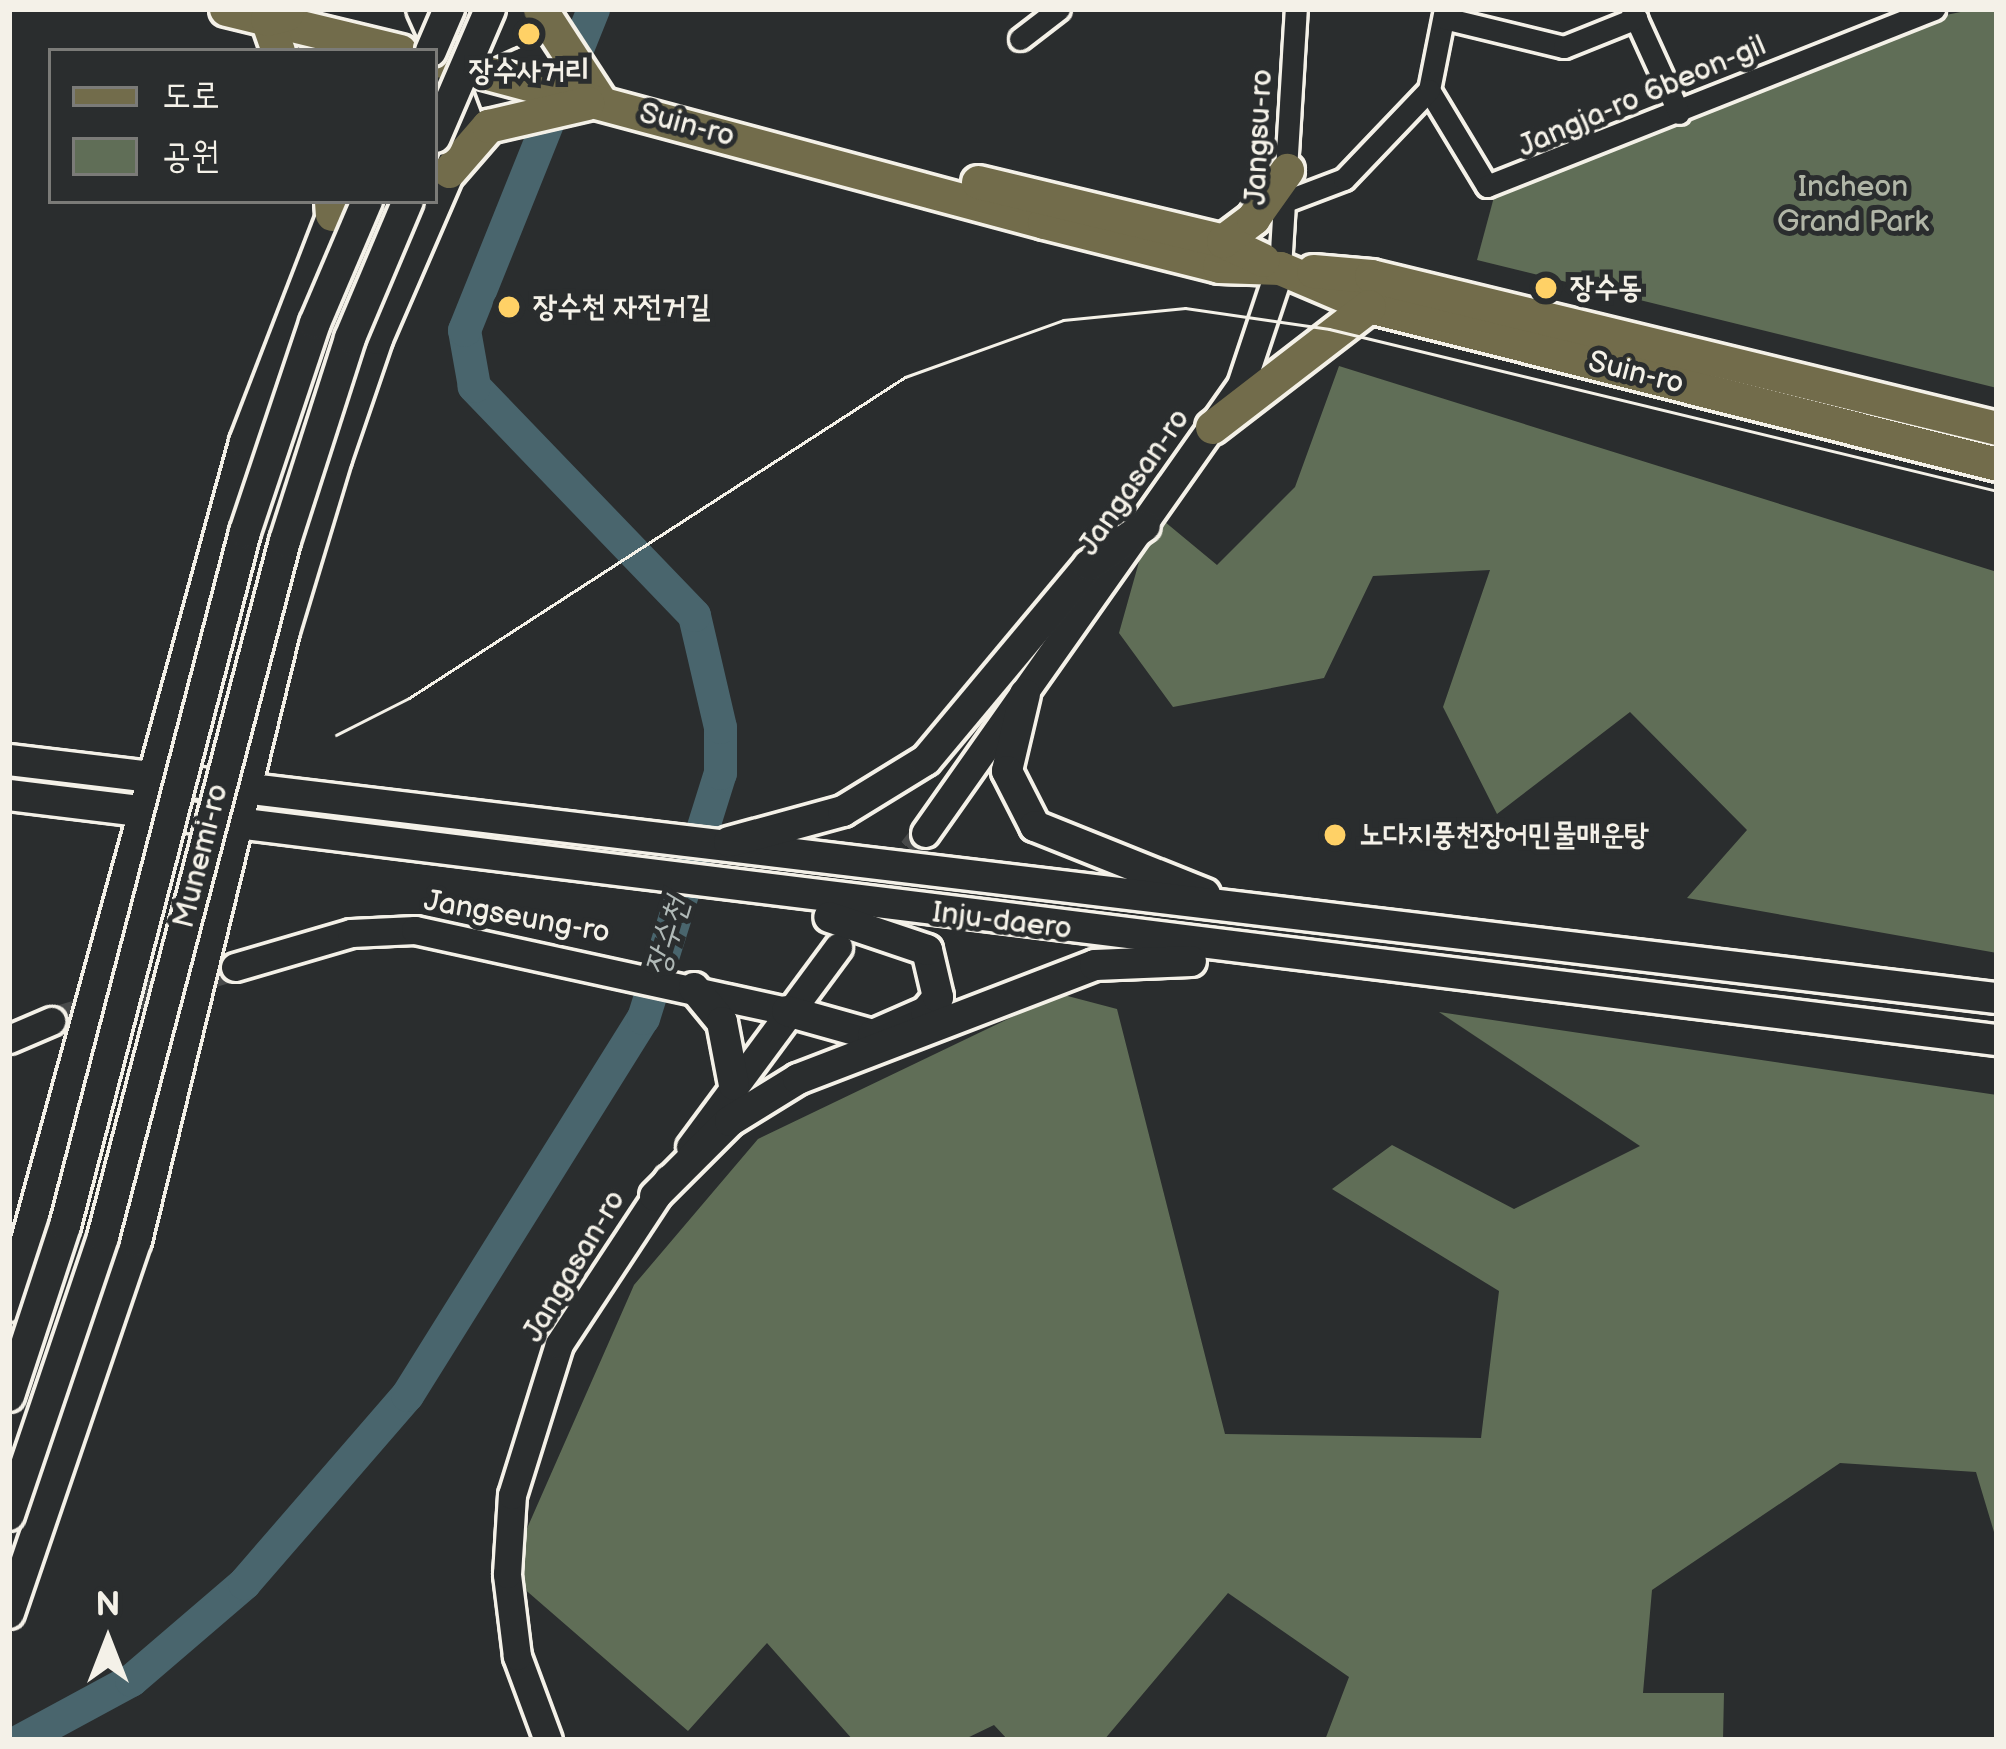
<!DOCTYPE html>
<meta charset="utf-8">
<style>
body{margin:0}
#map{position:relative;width:2006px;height:1749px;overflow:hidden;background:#2a2d2e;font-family:"Balsamiq Sans","Poor Story",sans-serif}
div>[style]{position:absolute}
.green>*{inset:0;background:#606e57}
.river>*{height:33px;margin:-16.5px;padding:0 16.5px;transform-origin:16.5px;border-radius:16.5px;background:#49656d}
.tertiary-tunnel>*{height:27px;margin-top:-13.5px;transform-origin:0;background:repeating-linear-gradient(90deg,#484a4a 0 27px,transparent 0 41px)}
.roads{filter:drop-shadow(3px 0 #f4f1e8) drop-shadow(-3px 0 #f4f1e8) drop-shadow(0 3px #f4f1e8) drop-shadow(0 -3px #f4f1e8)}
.minor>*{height:21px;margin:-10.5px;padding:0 10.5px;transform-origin:10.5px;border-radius:10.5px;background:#2a2d2e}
.tertiary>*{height:27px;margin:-13.5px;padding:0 13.5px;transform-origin:13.5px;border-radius:13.5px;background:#2a2d2e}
.secondary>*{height:30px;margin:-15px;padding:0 15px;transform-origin:15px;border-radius:15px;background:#2a2d2e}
.primary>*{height:33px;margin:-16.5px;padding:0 16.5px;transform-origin:16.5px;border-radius:16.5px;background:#726c4b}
.tram>*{height:3px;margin:-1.5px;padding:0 1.5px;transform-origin:1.5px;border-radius:1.5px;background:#f4f1e8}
.bridges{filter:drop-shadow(3px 0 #f4f1e8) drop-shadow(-3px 0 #f4f1e8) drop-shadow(0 3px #f4f1e8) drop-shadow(0 -3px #f4f1e8)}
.secondary-bridge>*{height:30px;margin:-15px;padding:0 15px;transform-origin:15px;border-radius:15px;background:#2a2d2e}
.dots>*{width:33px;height:33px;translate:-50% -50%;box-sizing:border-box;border:6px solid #2a2d2e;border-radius:50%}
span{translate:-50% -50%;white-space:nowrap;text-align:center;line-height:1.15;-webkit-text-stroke:10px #2a2d2e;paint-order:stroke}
.poi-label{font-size:30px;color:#f4f1e8;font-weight:700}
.left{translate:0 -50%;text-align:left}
.street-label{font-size:30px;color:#f4f1e8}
.park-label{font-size:30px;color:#b1b6a7}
.water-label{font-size:33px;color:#b0b9b7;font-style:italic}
.frame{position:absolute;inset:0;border:12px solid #f4f1e8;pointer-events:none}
.legend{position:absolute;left:48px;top:48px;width:390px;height:156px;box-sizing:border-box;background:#2a2d2e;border:3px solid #7b7b78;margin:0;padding:15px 21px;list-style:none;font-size:36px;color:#f4f1e8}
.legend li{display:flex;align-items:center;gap:24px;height:60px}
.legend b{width:60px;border:3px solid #7b7b78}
.north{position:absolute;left:48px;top:1581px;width:120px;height:120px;-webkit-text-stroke:9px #2a2d2e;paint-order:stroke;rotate:0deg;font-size:33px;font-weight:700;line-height:48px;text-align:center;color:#f4f1e8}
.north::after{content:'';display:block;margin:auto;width:42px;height:54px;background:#f4f1e8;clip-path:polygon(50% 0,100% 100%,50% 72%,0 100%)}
</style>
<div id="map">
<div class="green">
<div style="clip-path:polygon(1975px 9px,1997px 9px,1997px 388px,1477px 260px,1494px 197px,1917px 21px)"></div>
<div style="clip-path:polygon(1339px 366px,1997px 572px,1997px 953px,1687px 898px,1747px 830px,1630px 712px,1497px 814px,1443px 707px,1490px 570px,1373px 576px,1324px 678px,1173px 707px,1119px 633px,1153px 512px,1217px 565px,1295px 487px)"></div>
<div style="clip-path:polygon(1060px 994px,1117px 1009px,1225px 1434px,1481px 1438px,1499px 1291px,1332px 1189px,1392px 1145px,1514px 1209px,1640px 1146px,1439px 1012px,1997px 1095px,1997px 1542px,1976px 1472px,1840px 1463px,1652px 1590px,1643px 1693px,1724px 1693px,1723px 1740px,1325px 1740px,1349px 1677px,1228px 1593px,1104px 1740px,1008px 1740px,994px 1725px,963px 1740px,853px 1740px,767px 1643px,688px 1731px,507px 1574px,634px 1285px,758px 1139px)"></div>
</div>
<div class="river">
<div style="left:20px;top:1740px;width:126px;rotate:-28.4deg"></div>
<div style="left:131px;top:1680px;width:149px;rotate:-40.6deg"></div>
<div style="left:244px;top:1583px;width:249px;rotate:-49.1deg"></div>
<div style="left:407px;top:1395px;width:445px;rotate:-58deg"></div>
<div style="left:643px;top:1018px;width:257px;rotate:-72.6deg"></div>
<div style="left:720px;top:773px;width:46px;rotate:-90deg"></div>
<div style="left:720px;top:727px;width:115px;rotate:-103.1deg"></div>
<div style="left:694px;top:615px;width:318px;rotate:-133.9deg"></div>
<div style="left:474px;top:386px;width:57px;rotate:-100.1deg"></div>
<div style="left:464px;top:330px;width:346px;rotate:-68.1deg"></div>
</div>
<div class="tertiary-tunnel">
<div style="left:862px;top:915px;width:103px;rotate:-52.5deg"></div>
<div style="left:51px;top:1021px;width:192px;rotate:-16.4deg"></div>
</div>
<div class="roads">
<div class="minor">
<div style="left:1445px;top:9px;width:83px;rotate:101.2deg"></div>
<div style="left:1429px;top:90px;width:112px;rotate:58.9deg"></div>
<div style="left:1487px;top:186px;width:481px;rotate:-21.6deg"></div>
<div style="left:1632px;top:10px;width:113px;rotate:65.5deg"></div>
<div style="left:1444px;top:18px;width:123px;rotate:13.6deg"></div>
<div style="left:1564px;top:47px;width:78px;rotate:-21.9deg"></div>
<div style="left:1020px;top:39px;width:49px;rotate:-37.6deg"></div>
<div style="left:1286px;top:201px;width:62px;rotate:-20.8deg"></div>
<div style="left:1344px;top:179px;width:123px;rotate:-46.3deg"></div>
<div style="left:1280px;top:268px;width:259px;rotate:-86.5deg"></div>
</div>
<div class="tertiary">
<div style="left:925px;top:833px;width:548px;rotate:-54.8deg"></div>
<div style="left:1241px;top:385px;width:123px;rotate:-71.6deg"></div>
<div style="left:235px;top:967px;width:121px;rotate:-16.3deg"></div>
<div style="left:351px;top:933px;width:64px;rotate:-2.7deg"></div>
<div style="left:415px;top:930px;width:381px;rotate:12.3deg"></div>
<div style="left:9px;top:1039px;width:46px;rotate:-23.2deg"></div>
<div style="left:690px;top:1147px;width:249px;rotate:-53.5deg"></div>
<div style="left:548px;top:1740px;width:90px;rotate:-110.3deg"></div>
<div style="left:517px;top:1656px;width:83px;rotate:-97deg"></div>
<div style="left:507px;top:1574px;width:79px;rotate:-86.4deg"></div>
<div style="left:512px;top:1495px;width:158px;rotate:-72.7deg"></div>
<div style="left:559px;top:1344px;width:198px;rotate:-56.6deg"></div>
</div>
<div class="secondary">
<div style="left:422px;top:9px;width:54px;rotate:65.8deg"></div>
<div style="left:1025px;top:694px;width:79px;rotate:103.2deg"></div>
<div style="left:1007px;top:771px;width:62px;rotate:63deg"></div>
<div style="left:1035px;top:826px;width:183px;rotate:21.8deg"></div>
<div style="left:9px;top:760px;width:2002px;rotate:6.83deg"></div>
<div style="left:9px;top:795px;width:2003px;rotate:7.03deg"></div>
<div style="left:729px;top:842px;width:118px;rotate:-15.2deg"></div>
<div style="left:843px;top:811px;width:97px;rotate:-31.6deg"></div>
<div style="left:926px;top:760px;width:254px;rotate:-50.1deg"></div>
<div style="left:1089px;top:565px;width:68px;rotate:-34.9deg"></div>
<div style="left:694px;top:988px;width:44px;rotate:50.5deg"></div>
<div style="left:722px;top:1022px;width:64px;rotate:79.2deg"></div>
<div style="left:787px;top:1011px;width:89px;rotate:15.6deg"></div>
<div style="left:873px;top:1035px;width:58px;rotate:-23.5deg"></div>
<div style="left:926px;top:1012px;width:19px;rotate:-51deg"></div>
<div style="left:938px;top:997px;width:48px;rotate:-103.2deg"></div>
<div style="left:927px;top:950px;width:103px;rotate:-161.4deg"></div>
<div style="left:655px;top:1196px;width:106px;rotate:-45deg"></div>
<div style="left:730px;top:1121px;width:80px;rotate:-31.7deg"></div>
<div style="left:798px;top:1079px;width:318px;rotate:-21deg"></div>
<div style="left:1095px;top:965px;width:96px;rotate:-2.4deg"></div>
<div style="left:9px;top:1306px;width:896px;rotate:-74.72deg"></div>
<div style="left:245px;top:442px;width:258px;rotate:-68.9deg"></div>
<div style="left:9px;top:1613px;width:393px;rotate:-71.2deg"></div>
<div style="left:136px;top:1241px;width:628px;rotate:-76.36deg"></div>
<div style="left:284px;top:631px;width:180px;rotate:-73.2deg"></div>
<div style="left:336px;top:459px;width:127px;rotate:-71.1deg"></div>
<div style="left:377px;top:339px;width:232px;rotate:-66.6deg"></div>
<div style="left:469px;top:126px;width:68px;rotate:-110.6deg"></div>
<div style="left:445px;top:62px;width:72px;rotate:-24.8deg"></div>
<div style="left:510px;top:32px;width:25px;rotate:-67deg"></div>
</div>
<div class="primary">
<div style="left:226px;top:9px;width:179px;rotate:13.6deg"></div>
<div style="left:540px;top:9px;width:110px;rotate:56.9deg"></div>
<div style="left:278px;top:51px;width:34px;rotate:-109deg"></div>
<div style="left:267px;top:19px;width:20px;rotate:-15deg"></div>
<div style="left:435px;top:59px;width:630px;rotate:14.98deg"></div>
<div style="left:1044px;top:222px;width:180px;rotate:14.1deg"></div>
<div style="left:1219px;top:266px;width:61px;rotate:1.9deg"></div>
<div style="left:1280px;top:268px;width:97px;rotate:23.1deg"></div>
<div style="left:1369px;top:306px;width:648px;rotate:14.12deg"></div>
<div style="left:449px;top:171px;width:60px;rotate:-49.1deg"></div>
<div style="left:488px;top:126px;width:102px;rotate:-13.1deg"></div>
<div style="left:978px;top:182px;width:252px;rotate:13.5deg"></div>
<div style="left:1223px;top:241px;width:44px;rotate:25.4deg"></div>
<div style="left:331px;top:201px;width:13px;rotate:86deg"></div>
<div style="left:1223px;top:241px;width:38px;rotate:-37deg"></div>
<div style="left:1253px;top:218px;width:59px;rotate:-54.7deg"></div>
<div style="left:1313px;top:271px;width:58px;rotate:4.9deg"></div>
<div style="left:1371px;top:276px;width:644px;rotate:13.65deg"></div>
<div style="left:1212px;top:427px;width:198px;rotate:-37.6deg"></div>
</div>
</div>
<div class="tram">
<div style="left:336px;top:735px;width:82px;rotate:-26.9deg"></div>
<div style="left:409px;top:698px;width:591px;rotate:-32.91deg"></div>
<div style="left:905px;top:377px;width:168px;rotate:-19.8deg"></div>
<div style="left:1063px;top:320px;width:123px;rotate:-5.6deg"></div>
<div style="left:1185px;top:308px;width:146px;rotate:8.3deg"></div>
<div style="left:1329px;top:329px;width:687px;rotate:13.63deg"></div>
</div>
<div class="bridges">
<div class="secondary-bridge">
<div style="left:431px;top:51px;width:46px;rotate:-66.8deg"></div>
<div style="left:435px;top:137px;width:139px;rotate:-66.7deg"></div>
<div style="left:9px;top:1396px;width:179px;rotate:-71.8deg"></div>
<div style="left:65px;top:1226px;width:717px;rotate:-75.46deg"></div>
<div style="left:245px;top:532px;width:220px;rotate:-71.5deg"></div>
<div style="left:315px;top:323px;width:133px;rotate:-66.9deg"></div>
<div style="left:9px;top:1515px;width:293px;rotate:-71.3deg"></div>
<div style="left:103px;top:1237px;width:719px;rotate:-75.35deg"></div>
<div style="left:285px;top:541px;width:213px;rotate:-72.2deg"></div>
<div style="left:350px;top:338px;width:149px;rotate:-67.1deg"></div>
</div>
</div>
<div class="dots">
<div style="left:529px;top:34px;background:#ffd166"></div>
<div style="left:1546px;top:288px;background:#ffd166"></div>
<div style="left:509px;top:307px;background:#ffd166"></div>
<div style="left:1335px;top:835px;background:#ffd166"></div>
</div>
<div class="poi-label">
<span style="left:529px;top:71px">장수사거리</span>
<span class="left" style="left:1570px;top:288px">장수동</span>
<span class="left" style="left:533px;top:307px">장수천 자전거길</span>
<span class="left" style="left:1359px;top:835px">노다지풍천장어민물매운탕</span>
</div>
<div class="street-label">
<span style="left:1642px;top:96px;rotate:-23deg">Jangja-ro 6beon-gil</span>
<span style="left:687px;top:125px;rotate:15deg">Suin-ro</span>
<span style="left:1259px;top:137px;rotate:-87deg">Jangsu-ro</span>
<span style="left:1636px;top:373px;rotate:14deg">Suin-ro</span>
<span style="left:1134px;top:482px;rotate:-55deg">Jangasan-ro</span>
<span style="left:201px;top:856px;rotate:-76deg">Munemi-ro</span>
<span style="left:517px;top:917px;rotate:10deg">Jangseung-ro</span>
<span style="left:1002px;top:921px;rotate:7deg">Inju-daero</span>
<span style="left:574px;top:1266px;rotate:-59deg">Jangasan-ro</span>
</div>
<div class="park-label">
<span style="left:1853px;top:204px">Incheon<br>Grand Park</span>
</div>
<div class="water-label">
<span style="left:668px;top:937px;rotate:-73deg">장수천</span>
</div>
<div class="frame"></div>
<ul class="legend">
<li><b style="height:15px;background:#726c4b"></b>도로</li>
<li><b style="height:33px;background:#606e57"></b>공원</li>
</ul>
<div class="north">N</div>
</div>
